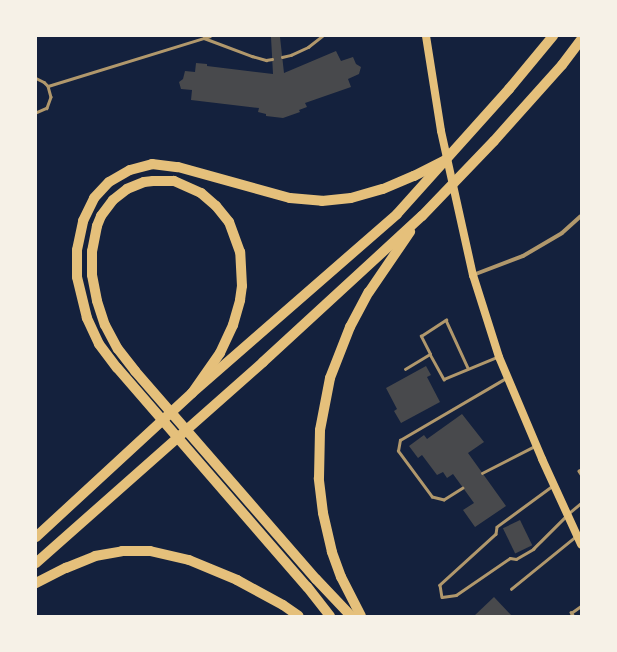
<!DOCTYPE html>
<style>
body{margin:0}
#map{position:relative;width:617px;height:652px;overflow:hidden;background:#14213d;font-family:"DM Sans",sans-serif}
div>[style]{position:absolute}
.building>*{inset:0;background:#48494c;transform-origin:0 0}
.service>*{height:2.5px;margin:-1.25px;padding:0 1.25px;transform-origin:1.25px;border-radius:1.25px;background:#b1986c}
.minor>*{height:4px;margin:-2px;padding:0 2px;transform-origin:2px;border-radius:2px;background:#b1986c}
.secondary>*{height:8px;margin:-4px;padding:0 4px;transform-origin:4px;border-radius:4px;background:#e5c07b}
.motorway>*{height:10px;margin:-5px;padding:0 5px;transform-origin:5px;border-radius:5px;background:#e5c07b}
span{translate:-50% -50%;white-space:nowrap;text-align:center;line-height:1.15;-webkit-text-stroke:3px #f6f1e7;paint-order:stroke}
.frame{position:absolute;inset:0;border:37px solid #f6f1e7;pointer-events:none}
</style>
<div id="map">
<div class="building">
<div style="clip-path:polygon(271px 37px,280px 37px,284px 73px,336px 51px,341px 61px,353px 57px,356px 64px,361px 67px,359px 74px,348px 79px,351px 87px,305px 103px,307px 107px,299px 110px,300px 112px,283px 118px,266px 116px,266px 114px,258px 112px,259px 108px,191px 100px,192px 90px,181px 89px,179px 82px,183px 79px,185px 71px,195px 72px,196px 63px,207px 64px,207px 66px,273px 74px)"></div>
<div style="clip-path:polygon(426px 366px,431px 375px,427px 377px,440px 402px,401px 423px,394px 411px,397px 409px,386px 388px)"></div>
<div style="clip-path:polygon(462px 414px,484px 442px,468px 453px,506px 506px,475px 527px,463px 510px,474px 503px,453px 474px,447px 478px,443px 472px,437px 475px,422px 455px,418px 458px,409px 446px,424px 435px,427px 439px)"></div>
<div style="left:520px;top:520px;width:28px;height:19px;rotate:64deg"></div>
<div style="clip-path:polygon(494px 597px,512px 616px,474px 616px)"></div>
</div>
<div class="service">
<div style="left:204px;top:38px;width:6px;rotate:-18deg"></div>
<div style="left:282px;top:57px;width:9px;rotate:-13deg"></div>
<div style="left:291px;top:55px;width:19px;rotate:-25deg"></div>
<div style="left:308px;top:47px;width:18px;rotate:-38deg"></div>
<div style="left:36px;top:78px;width:9px;rotate:27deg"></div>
<div style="left:44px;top:82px;width:6px;rotate:45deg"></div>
<div style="left:48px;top:86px;width:11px;rotate:75deg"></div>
<div style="left:51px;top:97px;width:12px;rotate:110deg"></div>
<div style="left:47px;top:108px;width:12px;rotate:156deg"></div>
<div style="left:48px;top:86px;width:163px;rotate:-17.1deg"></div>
<div style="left:204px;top:38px;width:51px;rotate:20.6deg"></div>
<div style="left:252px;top:56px;width:15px;rotate:16deg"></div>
<div style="left:266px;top:60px;width:6px;rotate:-9deg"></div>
<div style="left:430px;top:354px;width:20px;rotate:-117deg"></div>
<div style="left:421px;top:336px;width:30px;rotate:-33deg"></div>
<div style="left:446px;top:320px;width:53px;rotate:65.4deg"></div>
<div style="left:405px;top:369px;width:29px;rotate:-31deg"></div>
<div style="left:430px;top:354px;width:29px;rotate:61deg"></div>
<div style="left:444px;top:379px;width:57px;rotate:-22.5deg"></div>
<div style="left:581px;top:470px;width:2px;rotate:153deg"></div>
<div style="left:579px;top:471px;width:4px;rotate:56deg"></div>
<div style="left:482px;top:473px;width:59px;rotate:-27deg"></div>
<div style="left:553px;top:486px;width:69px;rotate:143.8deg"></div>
<div style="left:497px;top:527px;width:7px;rotate:98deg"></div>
<div style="left:496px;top:534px;width:76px;rotate:137.7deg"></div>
<div style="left:440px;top:585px;width:12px;rotate:81deg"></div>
<div style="left:442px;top:597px;width:14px;rotate:-8deg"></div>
<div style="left:456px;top:595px;width:65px;rotate:-34.4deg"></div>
<div style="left:510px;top:558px;width:6px;rotate:9deg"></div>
<div style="left:516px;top:559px;width:20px;rotate:-30deg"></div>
<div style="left:533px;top:549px;width:47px;rotate:-45deg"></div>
<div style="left:463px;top:488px;width:22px;rotate:148deg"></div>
<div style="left:444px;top:500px;width:12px;rotate:-166deg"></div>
<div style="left:432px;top:497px;width:57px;rotate:-126.5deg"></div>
<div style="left:398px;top:451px;width:11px;rotate:-80deg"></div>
<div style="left:400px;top:440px;width:123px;rotate:-30.3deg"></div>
<div style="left:569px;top:513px;width:16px;rotate:-40deg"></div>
<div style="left:511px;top:589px;width:82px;rotate:-39.1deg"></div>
<div style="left:573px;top:616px;width:4px;rotate:-124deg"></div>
<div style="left:571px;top:613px;width:12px;rotate:-35deg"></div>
</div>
<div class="minor">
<div style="left:473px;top:275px;width:53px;rotate:-20.8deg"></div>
<div style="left:523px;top:256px;width:45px;rotate:-30.5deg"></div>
<div style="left:562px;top:233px;width:25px;rotate:-42deg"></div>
</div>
<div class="secondary">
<div style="left:426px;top:36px;width:96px;rotate:81deg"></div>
<div style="left:441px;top:131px;width:148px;rotate:77.5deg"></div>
<div style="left:473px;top:275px;width:86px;rotate:72.4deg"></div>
<div style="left:499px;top:357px;width:111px;rotate:67.1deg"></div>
<div style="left:542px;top:459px;width:94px;rotate:65.4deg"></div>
</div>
<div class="motorway">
<div style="left:192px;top:393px;width:49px;rotate:-55deg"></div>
<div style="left:220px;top:353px;width:31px;rotate:-65deg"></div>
<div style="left:233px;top:325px;width:26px;rotate:-74deg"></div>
<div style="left:240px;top:300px;width:14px;rotate:-82deg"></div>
<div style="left:242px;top:286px;width:34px;rotate:-93deg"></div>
<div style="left:240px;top:252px;width:32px;rotate:-110deg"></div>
<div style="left:229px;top:222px;width:21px;rotate:-129deg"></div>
<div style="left:216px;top:206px;width:20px;rotate:-139deg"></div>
<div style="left:201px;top:193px;width:30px;rotate:-156deg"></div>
<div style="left:174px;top:181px;width:21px;rotate:180deg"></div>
<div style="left:153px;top:181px;width:9px;rotate:174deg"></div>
<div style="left:144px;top:182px;width:18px;rotate:158deg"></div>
<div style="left:127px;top:189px;width:18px;rotate:142deg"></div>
<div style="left:113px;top:200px;width:20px;rotate:127deg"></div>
<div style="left:101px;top:216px;width:11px;rotate:112deg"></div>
<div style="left:97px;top:226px;width:25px;rotate:101deg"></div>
<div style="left:92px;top:251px;width:24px;rotate:90deg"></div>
<div style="left:92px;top:275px;width:26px;rotate:79deg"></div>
<div style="left:97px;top:301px;width:25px;rotate:72deg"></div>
<div style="left:105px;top:325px;width:27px;rotate:62deg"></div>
<div style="left:118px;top:349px;width:28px;rotate:52deg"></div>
<div style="left:135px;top:371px;width:276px;rotate:49deg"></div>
<div style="left:316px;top:579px;width:51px;rotate:46.6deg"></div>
<div style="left:36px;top:537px;width:212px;rotate:-42.7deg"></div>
<div style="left:192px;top:393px;width:272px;rotate:-41.1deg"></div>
<div style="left:397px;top:214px;width:168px;rotate:-48.1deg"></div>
<div style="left:509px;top:89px;width:69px;rotate:-50.3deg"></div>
<div style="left:36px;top:563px;width:303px;rotate:-41.5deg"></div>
<div style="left:263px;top:362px;width:216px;rotate:-42.6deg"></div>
<div style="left:422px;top:216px;width:104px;rotate:-46.2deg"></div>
<div style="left:494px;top:141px;width:102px;rotate:-48.2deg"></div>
<div style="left:562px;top:65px;width:31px;rotate:-53deg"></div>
<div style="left:36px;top:583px;width:34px;rotate:-27deg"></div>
<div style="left:66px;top:568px;width:31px;rotate:-22deg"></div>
<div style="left:95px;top:556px;width:27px;rotate:-10deg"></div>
<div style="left:122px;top:551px;width:28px"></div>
<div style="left:150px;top:551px;width:40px;rotate:13deg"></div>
<div style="left:189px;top:560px;width:52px;rotate:22.6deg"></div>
<div style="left:237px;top:580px;width:52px;rotate:28.5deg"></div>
<div style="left:283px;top:605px;width:19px;rotate:35deg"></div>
<div style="left:330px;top:616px;width:37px;rotate:-128deg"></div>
<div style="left:307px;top:587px;width:290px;rotate:-130.9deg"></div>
<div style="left:117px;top:368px;width:30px;rotate:-127deg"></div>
<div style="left:99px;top:344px;width:29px;rotate:-115deg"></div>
<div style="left:87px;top:318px;width:42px;rotate:-103.7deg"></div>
<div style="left:77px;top:277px;width:27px;rotate:-90deg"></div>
<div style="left:77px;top:250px;width:30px;rotate:-78deg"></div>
<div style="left:83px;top:221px;width:25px;rotate:-64deg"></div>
<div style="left:94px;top:198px;width:22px;rotate:-47deg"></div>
<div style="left:109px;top:182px;width:24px;rotate:-30deg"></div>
<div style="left:130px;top:170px;width:23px;rotate:-15deg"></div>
<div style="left:152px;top:164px;width:26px;rotate:7deg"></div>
<div style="left:178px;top:167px;width:116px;rotate:15.5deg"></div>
<div style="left:290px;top:198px;width:32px;rotate:5deg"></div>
<div style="left:322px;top:201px;width:29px;rotate:-6deg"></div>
<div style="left:351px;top:198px;width:33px;rotate:-16deg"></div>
<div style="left:383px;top:189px;width:34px;rotate:-23deg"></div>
<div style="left:414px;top:176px;width:36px;rotate:-27deg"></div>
<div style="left:361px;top:616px;width:44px;rotate:-117.1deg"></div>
<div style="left:341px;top:577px;width:27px;rotate:-110deg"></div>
<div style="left:332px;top:552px;width:40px;rotate:-103deg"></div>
<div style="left:323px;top:513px;width:35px;rotate:-97deg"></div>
<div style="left:319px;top:478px;width:48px;rotate:-88.8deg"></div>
<div style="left:320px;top:430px;width:53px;rotate:-79.1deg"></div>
<div style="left:330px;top:378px;width:55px;rotate:-68.6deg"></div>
<div style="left:350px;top:327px;width:40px;rotate:-62deg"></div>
<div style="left:369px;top:292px;width:73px;rotate:-55.7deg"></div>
</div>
<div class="frame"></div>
</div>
